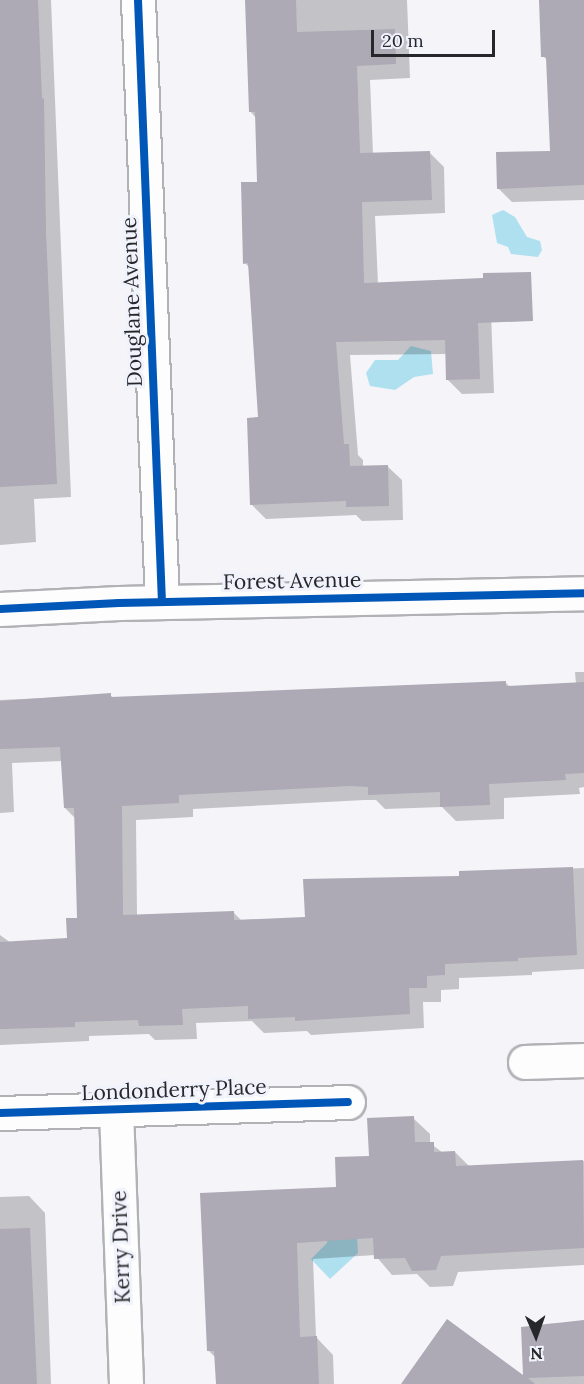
<!DOCTYPE html>
<html>
<head>
<meta charset="utf-8">
<style>
  body { margin:0 }
  #map { position:relative; width:584px; height:1384px; overflow:hidden; background:#f4f4f9; font-family:Lora,serif }
  div>[style] { position:absolute }
  .water>* { inset:0; background:#afe0f0 }
  .shadow>* { inset:0; background:#0003 }
  .building>* { inset:0; background:#ada9b5 }
  .roads { filter:drop-shadow(2px 0 #b1b2b5) drop-shadow(-2px 0 #b1b2b5) drop-shadow(0 2px #b1b2b5) drop-shadow(0 -2px #b1b2b5) }
  .street>* { height:33px; margin:-16.5px; padding:0 16.5px; transform-origin:16.5px; border-radius:16.5px; background:#fdfdfe }
  .cycleway>* { height:8px; margin:-4px; padding:0 4px; transform-origin:4px; border-radius:4px; background:#0057b8 }
  span { translate:-50% -50%; white-space:nowrap; text-align:center; line-height:1.15; -webkit-text-stroke:6px #f1f3fc; paint-order:stroke }
  .street-label { font-size:21px; color:#26272a }
  .north { position:absolute; left:506px; top:1306px; width:60px; height:60px; -webkit-text-stroke:4px #f1f3fc; paint-order:stroke; rotate:178deg; font-size:16px; font-weight:700; line-height:24px; text-align:center; color:#26272a }
  .north::after { content:''; display:block; margin:auto; width:21px; height:27px; background:#26272a; clip-path:polygon(50% 0,100% 100%,50% 72%,0 100%) }
  .scale { position:absolute; left:371px; top:30px; width:124px; height:27px; box-sizing:border-box; border:3px solid #26272a; border-top:0; padding-left:8px; font-size:18px; line-height:21px; white-space:nowrap; color:#26272a; -webkit-text-stroke:4px #f1f3fc; paint-order:stroke }
</style>
</head>
<body>
<div id="map">
  <div class="water">
    <div style="clip-path:polygon(503px 210px,515px 217px,527px 237px,540px 241px,542px 250px,538px 257px,511px 254px,508px 247px,497px 243px,492px 215px)"></div>
    <div style="clip-path:polygon(411px 346px,431px 351px,433px 374px,414px 377px,395px 390px,370px 386px,366px 373px,375px 360px,398px 360px)"></div>
    <div style="clip-path:polygon(327px 1215px,356px 1220px,358px 1253px,330px 1279px,311px 1259px,327px 1243px)"></div>
  </div>
  <div class="shadow">
    <div style="clip-path:polygon(0 0,51px 0,71px 497px,34px 499px,36px 542px,0 545px)"></div>
    <div style="clip-path:polygon(246px 0,407px 0,410px 78px,370px 80px,373px 154px,429px 152px,444px 167px,445px 213px,375px 216px,378px 284px,491px 314px,494px 393px,462px 394px,448px 380px,447px 354px,350px 355px,358px 455px,363px 460px,363px 467px,387px 466px,402px 480px,403px 520px,362px 521px,356px 515px,266px 519px,252px 505px,259px 419px,250px 268px,245px 263px,259px 183px,256px 118px,250px 111px)"></div>
    <div style="clip-path:polygon(540px 0,584px 0,584px 200px,512px 202px,498px 188px,551px 152px,548px 61px,543px 56px)"></div>
    <div style="clip-path:polygon(575px 672px,584px 672px,584px 787px,579px 788px,580px 794px,504px 798px,504px 819px,456px 821px,442px 807px,385px 809px,376px 800px,365px 800px,193px 809px,193px 817px,136px 820px,137px 916px,233px 912px,242px 921px,307px 918px,461px 877px,460px 873px,584px 868px,584px 969px,532px 972px,532px 975px,459px 978px,459px 989px,441px 990px,441px 1002px,423px 1002px,424px 1028px,311px 1035px,307px 1031px,264px 1033px,252px 1021px,196px 1023px,197px 1039px,155px 1040px,149px 1034px,89px 1036px,89px 1041px,0 1045px,0 935px,11px 943px,68px 940px,79px 919px,75px 818px,65px 808px,62px 761px,12px 763px,14px 812px,0 813px,0 700px,110px 695px,114px 698px,505px 682px,510px 687px,576px 684px)"></div>
    <div style="clip-path:polygon(413px 1118px,430px 1134px,430px 1143px,443px 1153px,455px 1152px,470px 1167px,584px 1161px,584px 1265px,458px 1272px,453px 1286px,430px 1287px,417px 1274px,392px 1275px,375px 1255px,313px 1259px,316px 1337px,333px 1355px,334px 1384px,217px 1384px,216px 1358px,209px 1351px,338px 1188px)"></div>
    <div style="clip-path:polygon(29px 1196px,45px 1213px,51px 1384px,0 1384px,0 1197px)"></div>
    <div style="clip-path:polygon(584px 1322px,584px 1384px,403px 1384px,525px 1378px,545px 1324px)"></div>
  </div>
  <div class="building">
    <div style="clip-path:polygon(0 0,38px 0,42px 99px,44px 98px,46px 232px,57px 484px,0 487px)"></div>
    <div style="clip-path:polygon(245px 0,296px 0,297px 32px,395px 29px,396px 64px,357px 66px,360px 153px,430px 151px,432px 200px,362px 202px,364px 283px,483px 278px,483px 273px,531px 272px,533px 321px,478px 323px,480px 379px,446px 380px,445px 340px,336px 342px,344px 444px,349px 444px,350px 466px,388px 465px,389px 506px,346px 507px,346px 501px,250px 505px,247px 418px,258px 417px,248px 263px,243px 264px,241px 182px,257px 182px,255px 112px,249px 112px)"></div>
    <div style="clip-path:polygon(539px 0,584px 0,584px 185px,497px 189px,496px 152px,550px 151px,546px 57px,541px 57px)"></div>
    <div style="clip-path:polygon(506px 681px,506px 686px,584px 682px,584px 773px,565px 774px,566px 780px,489px 784px,490px 805px,440px 807px,440px 792px,368px 795px,368px 787px,350px 786px,179px 795px,179px 803px,122px 806px,123px 915px,234px 911px,234px 920px,305px 917px,303px 879px,459px 876px,459px 871px,573px 867px,577px 955px,518px 958px,518px 961px,445px 964px,445px 975px,427px 976px,427px 988px,409px 988px,410px 1014px,295px 1021px,295px 1017px,248px 1019px,248px 1006px,182px 1009px,183px 1025px,139px 1026px,138px 1020px,75px 1022px,75px 1027px,0 1029px,0 942px,67px 938px,66px 918px,77px 918px,74px 808px,64px 808px,60px 747px,0 749px,0 701px,111px 693px,111px 697px)"></div>
    <div style="clip-path:polygon(414px 1116px,415px 1142px,434px 1142px,434px 1152px,455px 1151px,456px 1166px,583px 1160px,584px 1248px,441px 1256px,436px 1270px,412px 1271px,405px 1258px,374px 1259px,373px 1238px,297px 1243px,300px 1337px,317px 1336px,319px 1384px,216px 1384px,214px 1351px,207px 1351px,200px 1193px,336px 1187px,335px 1157px,369px 1156px,367px 1118px)"></div>
    <div style="clip-path:polygon(30px 1228px,37px 1384px,0 1384px,0 1229px)"></div>
    <div style="clip-path:polygon(447px 1319px,523px 1375px,521px 1327px,584px 1320px,584px 1376px,528px 1378px,535px 1384px,401px 1384px)"></div>
  </div>
  <div class="roads">
    <div class="street">
      <div style="left:138px;top:0;width:602px;rotate:87.72deg"></div>
      <div style="left:0;top:609px;width:119px;rotate:-2.9deg"></div>
      <div style="left:119px;top:603px;width:465px;rotate:-1.2deg"></div>
      <div style="left:525px;top:1062px;width:59px;rotate:-1.9deg"></div>
      <div style="left:116px;top:1110px;width:274px;rotate:87.9deg"></div>
      <div style="left:0;top:1113px;width:348px;rotate:-1.8deg"></div>
    </div>
  </div>
  <div class="cycleway">
    <div style="left:138px;top:0;width:602px;rotate:87.72deg"></div>
    <div style="left:0;top:609px;width:119px;rotate:-2.9deg"></div>
    <div style="left:119px;top:603px;width:465px;rotate:-1.2deg"></div>
    <div style="left:0;top:1113px;width:348px;rotate:-1.8deg"></div>
  </div>
  <div class="street-label">
    <span style="left:132px;top:302px;rotate:-92deg">Douglane Avenue</span>
    <span style="left:292px;top:581px;rotate:-1deg">Forest Avenue</span>
    <span style="left:174px;top:1090px;rotate:-2deg">Londonderry Place</span>
    <span style="left:121px;top:1247px;rotate:-92deg">Kerry Drive</span>
  </div>
  <div class="north">N</div>
  <div class="scale">20 m</div>
</div>
</body>
</html>
